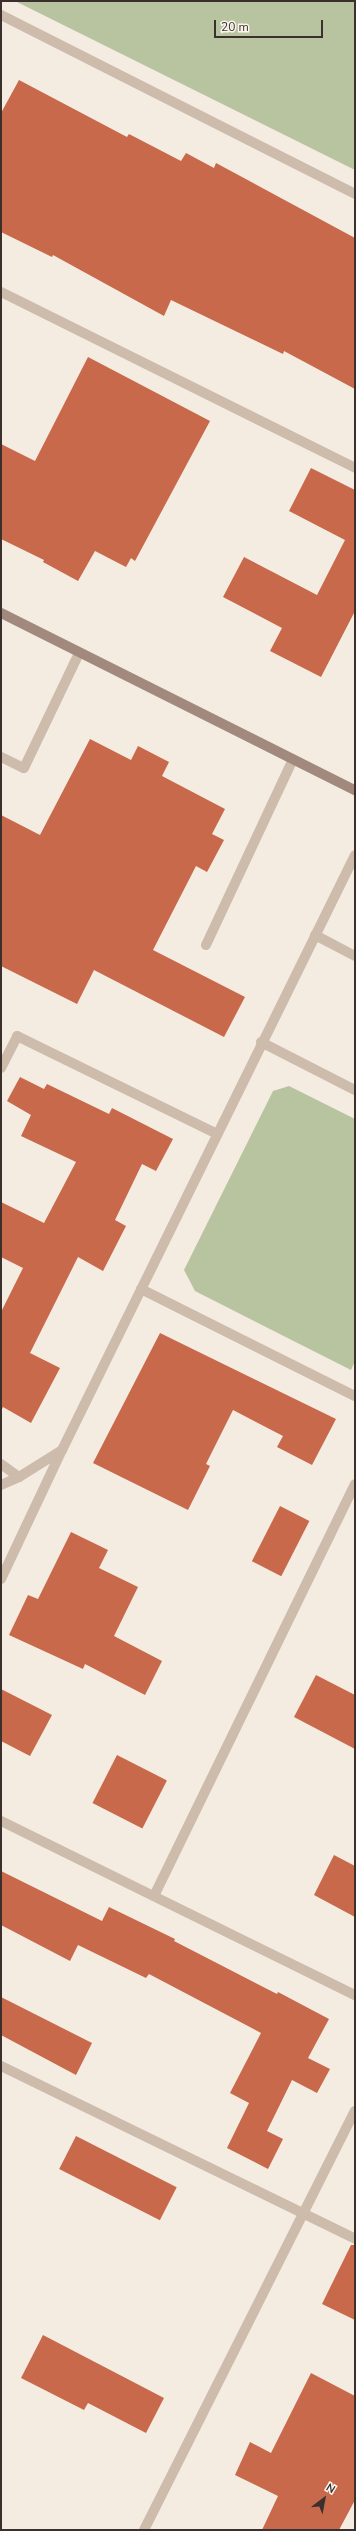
<!DOCTYPE html>
<html>
<head>
<meta charset="utf-8">
<style>
  body { margin:0 }
  #map { position:relative; width:356px; height:2531px; overflow:hidden; background:#f4ebe1; font-family:"Nunito Sans",sans-serif }
  div>[style] { position:absolute }
  .green>* { inset:0; background:#b8c4a0 }
  .building>* { inset:0; background:#c8694b; transform-origin:0 0 }
  .lane>* { height:10px; margin:-5px; padding:0 5px; transform-origin:5px; border-radius:5px; background:#cdbbac }
  .street>* { height:10px; margin:-5px; padding:0 5px; transform-origin:5px; border-radius:5px; background:#cdbbac }
  .secondary>* { height:10px; margin:-5px; padding:0 5px; transform-origin:5px; border-radius:5px; background:#a18a7d }
  span { translate:-50% -50%; white-space:nowrap; text-align:center; line-height:1.15; -webkit-text-stroke:4px #fbf5ee; paint-order:stroke }
  .frame { position:absolute; inset:0; border:2px solid #3b302b; pointer-events:none }
  .north { position:absolute; left:304px; top:2479px; width:40px; height:40px; -webkit-text-stroke:3px #fbf5ee; paint-order:stroke; rotate:32deg; font-size:11px; font-weight:700; line-height:16px; text-align:center; color:#3b302b }
  .north::after { content:''; display:block; margin:auto; width:14px; height:18px; background:#3b302b; clip-path:polygon(50% 0,100% 100%,50% 72%,0 100%) }
  .scale { position:absolute; left:214px; top:20px; width:109px; height:18px; box-sizing:border-box; border:2px solid #3b302b; border-top:0; padding-left:5px; font-size:12px; line-height:14px; white-space:nowrap; color:#3b302b; -webkit-text-stroke:3px #fbf5ee; paint-order:stroke }
</style>
</head>
<body>
<div id="map">
  <div class="green">
    <div style="clip-path:polygon(15px 1px,355px 1px,355px 170px)"></div>
    <div style="clip-path:polygon(289px 1086px,355px 1119px,355px 1361px,351px 1370px,195px 1291px,184px 1270px,273px 1091px)"></div>
  </div>
  <div class="building">
    <div style="clip-path:polygon(19px 80px,127px 137px,129px 134px,181px 161px,186px 153px,214px 168px,216px 163px,355px 238px,355px 389px,284px 351px,283px 354px,171px 300px,164px 316px,53px 255px,52px 257px,1px 232px,1px 113px)"></div>
    <div style="clip-path:polygon(88px 357px,210px 421px,135px 561px,131px 558px,126px 567px,95px 551px,78px 581px,43px 562px,44px 560px,1px 539px,1px 444px,35px 461px)"></div>
    <div style="clip-path:polygon(311px 468px,355px 490px,355px 611px,321px 677px,270px 651px,282px 628px,223px 597px,244px 557px,317px 595px,345px 540px,289px 511px)"></div>
    <div style="clip-path:polygon(90px 739px,131px 760px,138px 746px,169px 762px,162px 776px,225px 809px,212px 834px,224px 840px,207px 872px,196px 866px,153px 950px,245px 997px,224px 1037px,94px 970px,77px 1004px,1px 966px,1px 815px,40px 835px)"></div>
    <div style="clip-path:polygon(20px 1077px,44px 1089px,47px 1084px,109px 1114px,112px 1108px,173px 1139px,156px 1171px,142px 1164px,115px 1220px,126px 1226px,103px 1271px,78px 1257px,30px 1353px,60px 1368px,31px 1423px,3px 1407px,1px 1411px,1px 1312px,23px 1268px,1px 1257px,1px 1202px,44px 1223px,76px 1162px,21px 1136px,31px 1115px,7px 1101px)"></div>
    <div style="clip-path:polygon(160px 1333px,336px 1419px,312px 1465px,277px 1447px,283px 1436px,233px 1410px,206px 1464px,210px 1466px,188px 1510px,93px 1463px)"></div>
    <div style="left:280px;top:1506px;width:33px;height:62px;rotate:27deg"></div>
    <div style="clip-path:polygon(71px 1532px,108px 1550px,99px 1568px,138px 1587px,114px 1636px,162px 1661px,145px 1695px,85px 1664px,83px 1669px,9px 1635px,28px 1595px,38px 1599px)"></div>
    <div style="clip-path:polygon(316px 1675px,355px 1695px,355px 1749px,294px 1717px)"></div>
    <div style="clip-path:polygon(1px 1689px,52px 1715px,30px 1756px,1px 1741px)"></div>
    <div style="left:117px;top:1755px;width:56px;height:54px;rotate:27deg"></div>
    <div style="clip-path:polygon(334px 1855px,355px 1866px,355px 1917px,314px 1895px)"></div>
    <div style="clip-path:polygon(1px 1871px,102px 1921px,109px 1907px,175px 1939px,174px 1941px,277px 1994px,278px 1992px,329px 2019px,308px 2058px,330px 2069px,317px 2093px,292px 2080px,267px 2131px,283px 2139px,268px 2169px,227px 2148px,249px 2103px,230px 2093px,261px 2033px,149px 1974px,146px 1978px,78px 1945px,70px 1961px,1px 1925px)"></div>
    <div style="clip-path:polygon(1px 1997px,92px 2043px,76px 2075px,1px 2035px)"></div>
    <div style="left:76px;top:2136px;width:113px;height:37px;rotate:27deg"></div>
    <div style="clip-path:polygon(351px 2245px,355px 2245px,355px 2320px,322px 2304px)"></div>
    <div style="clip-path:polygon(43px 2335px,164px 2398px,146px 2433px,88px 2403px,84px 2410px,21px 2378px)"></div>
    <div style="clip-path:polygon(311px 2373px,355px 2396px,355px 2500px,339px 2530px,262px 2530px,278px 2496px,235px 2475px,250px 2442px,271px 2453px)"></div>
  </div>
  <div class="lane">
    <div style="left:1px;top:757px;width:25px;rotate:26deg"></div>
    <div style="left:24px;top:768px;width:127px;rotate:-64.4deg"></div>
    <div style="left:315px;top:935px;width:45px;rotate:27.7deg"></div>
    <div style="left:206px;top:945px;width:205px;rotate:-64.9deg"></div>
  </div>
  <div class="street">
    <div style="left:1px;top:15px;width:397px;rotate:26.8deg"></div>
    <div style="left:1px;top:292px;width:395px;rotate:26.4deg"></div>
    <div style="left:261px;top:1042px;width:106px;rotate:27.1deg"></div>
    <div style="left:1px;top:1068px;width:36px;rotate:-63deg"></div>
    <div style="left:17px;top:1036px;width:223px;rotate:26.1deg"></div>
    <div style="left:141px;top:1289px;width:239px;rotate:26.6deg"></div>
    <div style="left:1px;top:1464px;width:22px;rotate:36deg"></div>
    <div style="left:1px;top:1485px;width:20px;rotate:-24deg"></div>
    <div style="left:19px;top:1477px;width:51px;rotate:-32.1deg"></div>
    <div style="left:62px;top:1450px;width:663px;rotate:-63.78deg"></div>
    <div style="left:1px;top:1579px;width:143px;rotate:-64.7deg"></div>
    <div style="left:1px;top:1821px;width:394px;rotate:26.2deg"></div>
    <div style="left:154px;top:1896px;width:458px;rotate:-64deg"></div>
    <div style="left:1px;top:2066px;width:394px;rotate:26deg"></div>
    <div style="left:144px;top:2530px;width:469px;rotate:-63.3deg"></div>
  </div>
  <div class="secondary">
    <div style="left:1px;top:613px;width:396px;rotate:26.6deg"></div>
  </div>
  <div class="frame"></div>
  <div class="north">N</div>
  <div class="scale">20 m</div>
</div>
</body>
</html>
